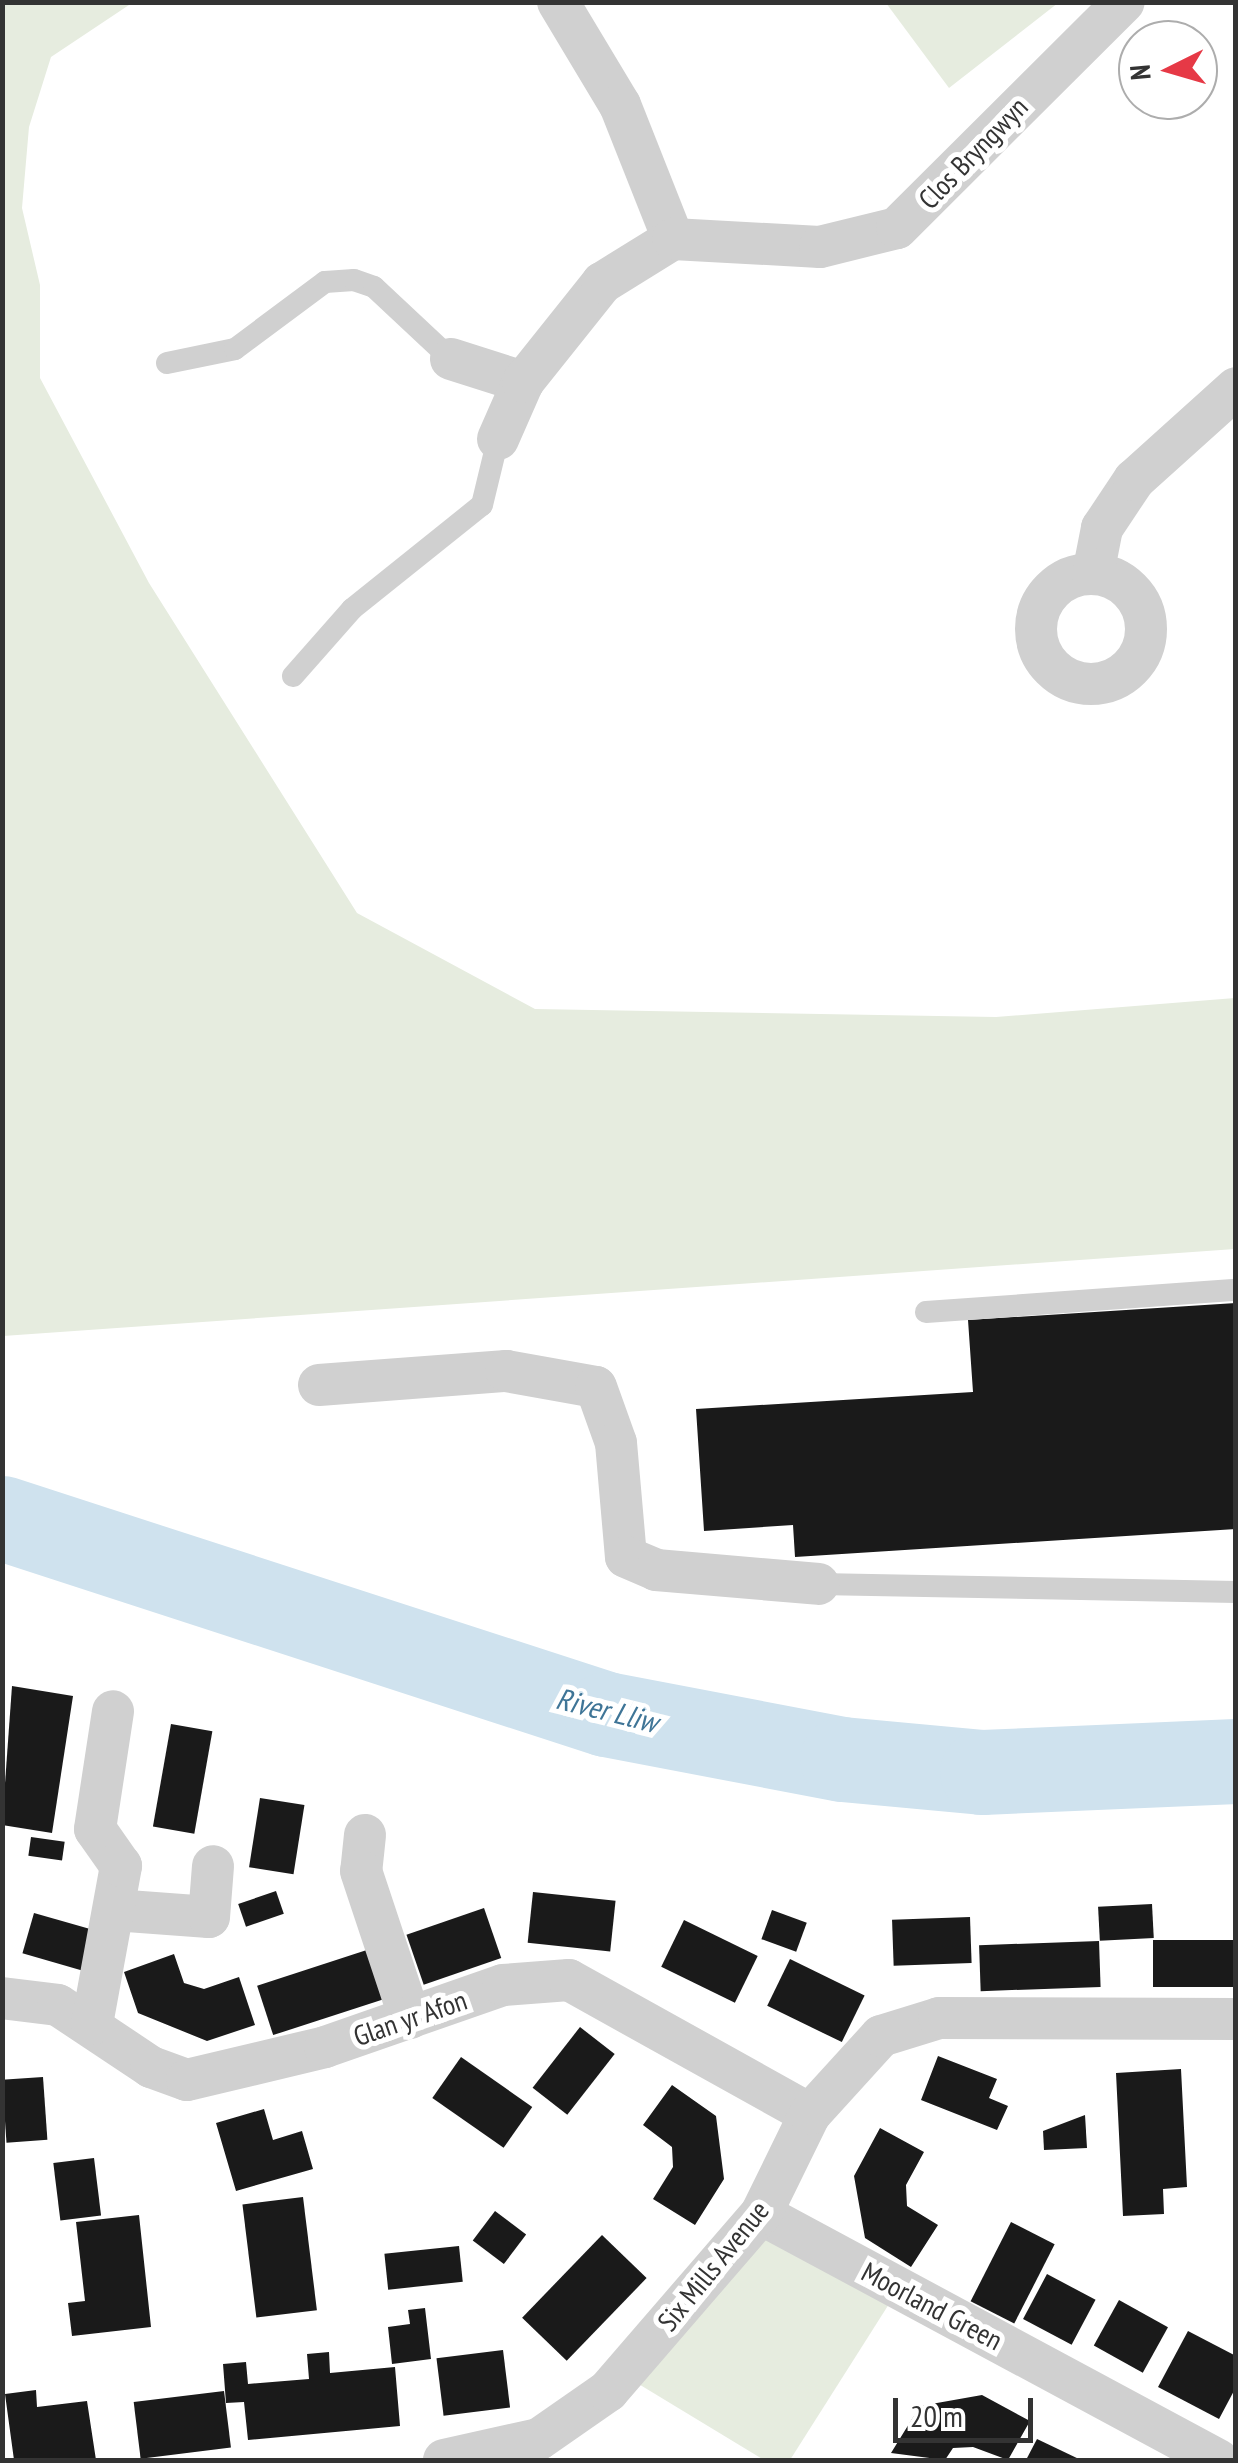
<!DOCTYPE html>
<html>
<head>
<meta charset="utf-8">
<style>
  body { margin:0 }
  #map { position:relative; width:1238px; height:2463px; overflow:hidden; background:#fff; font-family:"PT Sans Narrow",sans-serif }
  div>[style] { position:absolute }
  .green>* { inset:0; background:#e6ecdf }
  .river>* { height:85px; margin:-42.5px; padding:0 42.5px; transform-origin:42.5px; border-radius:42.5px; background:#cfe2ee }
  .building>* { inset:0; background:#1a1a1a; transform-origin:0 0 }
  .lane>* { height:22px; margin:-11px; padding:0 11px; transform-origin:11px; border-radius:11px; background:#d0d0d0 }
  .street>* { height:42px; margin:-21px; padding:0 21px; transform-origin:21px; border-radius:21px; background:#d0d0d0 }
  .street>.ring { margin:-21px; padding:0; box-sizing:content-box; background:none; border:42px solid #d0d0d0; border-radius:50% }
  span { translate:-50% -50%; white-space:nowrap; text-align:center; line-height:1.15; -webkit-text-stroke:10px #fff; paint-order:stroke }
  .street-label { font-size:28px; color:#333 }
  .water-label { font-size:30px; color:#3f7597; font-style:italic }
  .frame { position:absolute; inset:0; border:5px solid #333; pointer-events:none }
  .north { position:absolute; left:1118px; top:20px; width:100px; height:100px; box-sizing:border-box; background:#fff; border:2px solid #adadad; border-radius:50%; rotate:265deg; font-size:28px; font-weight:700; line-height:40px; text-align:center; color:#333 }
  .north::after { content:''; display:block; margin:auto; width:35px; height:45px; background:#e63946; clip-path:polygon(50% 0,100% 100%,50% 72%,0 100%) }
  .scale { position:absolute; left:893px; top:2398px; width:140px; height:45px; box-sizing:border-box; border:5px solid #333; border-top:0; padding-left:12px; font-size:30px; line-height:35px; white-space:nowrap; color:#333; -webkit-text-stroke:8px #fff; paint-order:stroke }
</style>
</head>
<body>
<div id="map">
  <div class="green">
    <div style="clip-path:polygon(2px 3px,132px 3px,51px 57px,29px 127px,22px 208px,40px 285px,40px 378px,149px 583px,357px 913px,535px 1009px,996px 1017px,1235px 998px,1235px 1249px,3px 1336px)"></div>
    <div style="clip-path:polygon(886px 3px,1058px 3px,949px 88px)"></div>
    <div style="clip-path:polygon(762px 2231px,889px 2304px,790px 2460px,764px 2460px,632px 2380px)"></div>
  </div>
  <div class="river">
    <div style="left:2px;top:1518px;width:635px;rotate:17.98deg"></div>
    <div style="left:606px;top:1714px;width:240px;rotate:10.8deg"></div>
    <div style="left:842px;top:1759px;width:141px;rotate:5.3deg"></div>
    <div style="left:982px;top:1772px;width:254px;rotate:-2.5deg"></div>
  </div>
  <div class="building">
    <div style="clip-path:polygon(1236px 1303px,1236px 1529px,795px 1557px,793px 1525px,704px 1531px,696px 1409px,973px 1392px,968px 1320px)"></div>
    <div style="clip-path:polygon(12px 1686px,73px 1696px,52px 1833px,2px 1825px)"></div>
    <div style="left:171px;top:1724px;width:42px;height:104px;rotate:10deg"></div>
    <div style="left:260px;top:1798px;width:45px;height:70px;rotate:9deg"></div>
    <div style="left:31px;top:1837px;width:34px;height:19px;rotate:8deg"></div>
    <div style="left:276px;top:1891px;width:24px;height:40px;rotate:71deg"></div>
    <div style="left:533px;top:1892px;width:83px;height:51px;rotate:6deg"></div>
    <div style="left:1152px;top:1904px;width:34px;height:54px;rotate:87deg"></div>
    <div style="left:484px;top:1908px;width:53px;height:82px;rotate:71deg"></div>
    <div style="left:772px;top:1910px;width:37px;height:31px;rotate:20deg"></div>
    <div style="left:34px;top:1913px;width:62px;height:42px;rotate:16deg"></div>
    <div style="left:970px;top:1917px;width:46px;height:78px;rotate:88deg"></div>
    <div style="left:684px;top:1920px;width:82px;height:52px;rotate:26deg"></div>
    <div style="left:1236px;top:1940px;width:47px;height:83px;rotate:90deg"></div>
    <div style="left:1099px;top:1941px;width:46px;height:120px;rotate:88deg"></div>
    <div style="left:376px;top:1947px;width:52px;height:125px;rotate:72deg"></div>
    <div style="clip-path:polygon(174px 1954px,184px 1983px,204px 1989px,239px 1977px,255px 2025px,207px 2041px,138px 2013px,124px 1972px)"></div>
    <div style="left:790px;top:1959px;width:83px;height:52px;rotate:26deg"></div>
    <div style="left:580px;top:2027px;width:44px;height:77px;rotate:38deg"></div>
    <div style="clip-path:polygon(938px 2056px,997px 2079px,989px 2098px,1008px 2106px,997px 2130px,921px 2100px)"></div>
    <div style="left:461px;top:2057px;width:87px;height:50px;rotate:35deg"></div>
    <div style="clip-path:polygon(1181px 2069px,1187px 2187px,1163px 2189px,1164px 2214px,1123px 2216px,1116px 2073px)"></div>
    <div style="left:43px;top:2077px;width:63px;height:41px;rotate:86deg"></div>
    <div style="clip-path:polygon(672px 2085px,716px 2116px,724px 2179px,695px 2225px,653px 2199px,673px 2167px,672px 2147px,643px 2125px)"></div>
    <div style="clip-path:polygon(264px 2109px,273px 2140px,302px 2131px,313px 2169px,236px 2191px,216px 2123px)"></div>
    <div style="clip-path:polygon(1085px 2115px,1087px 2148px,1044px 2150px,1043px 2131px)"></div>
    <div style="clip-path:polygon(880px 2128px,924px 2152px,906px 2185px,907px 2206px,938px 2225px,911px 2267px,865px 2238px,854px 2176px)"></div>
    <div style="left:94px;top:2158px;width:58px;height:41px;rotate:83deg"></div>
    <div style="left:303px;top:2197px;width:114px;height:61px;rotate:83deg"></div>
    <div style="left:495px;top:2211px;width:39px;height:37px;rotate:37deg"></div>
    <div style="clip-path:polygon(139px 2215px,151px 2327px,72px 2336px,68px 2303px,85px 2301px,76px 2222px)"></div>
    <div style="left:1011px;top:2222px;width:49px;height:89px;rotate:27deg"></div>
    <div style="left:602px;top:2235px;width:62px;height:115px;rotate:44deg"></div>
    <div style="left:459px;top:2246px;width:36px;height:75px;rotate:84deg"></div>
    <div style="left:1047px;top:2274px;width:55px;height:51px;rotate:28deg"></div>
    <div style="left:1119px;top:2300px;width:56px;height:52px;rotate:29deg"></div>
    <div style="clip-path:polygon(425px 2308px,431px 2359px,392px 2364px,388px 2327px,410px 2324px,408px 2310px)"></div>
    <div style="clip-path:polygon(1188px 2331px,1236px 2356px,1236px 2387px,1219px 2419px,1158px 2387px)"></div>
    <div style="left:503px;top:2350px;width:58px;height:67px;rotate:83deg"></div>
    <div style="clip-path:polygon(329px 2352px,330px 2373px,395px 2367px,400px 2426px,248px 2440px,244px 2402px,226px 2403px,223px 2364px,246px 2362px,248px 2384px,309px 2379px,307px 2354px)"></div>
    <div style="clip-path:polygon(36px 2390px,37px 2407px,87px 2401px,96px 2460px,14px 2460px,5px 2394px)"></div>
    <div style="left:224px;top:2391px;width:57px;height:91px;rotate:83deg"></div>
    <div style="clip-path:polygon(982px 2395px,1030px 2421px,1008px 2460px,973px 2447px,953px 2448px,945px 2460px,891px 2453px,920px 2406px)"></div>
    <div style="clip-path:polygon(1037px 2439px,1081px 2460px,1026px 2460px)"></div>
  </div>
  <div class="lane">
    <div style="left:167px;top:363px;width:69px;rotate:-11.6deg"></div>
    <div style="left:235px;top:349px;width:112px;rotate:-36.7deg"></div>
    <div style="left:325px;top:282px;width:29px;rotate:-4deg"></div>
    <div style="left:354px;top:280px;width:21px;rotate:19deg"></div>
    <div style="left:374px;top:287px;width:105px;rotate:43.1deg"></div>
    <div style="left:293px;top:676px;width:89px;rotate:-48.6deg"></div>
    <div style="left:352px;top:609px;width:166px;rotate:-38.7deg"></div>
    <div style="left:482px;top:505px;width:68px;rotate:-76.4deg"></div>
    <div style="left:926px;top:1312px;width:311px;rotate:-4.1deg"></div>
    <div style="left:818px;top:1584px;width:418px;rotate:1.1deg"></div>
  </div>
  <div class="street">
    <div style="left:558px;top:2px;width:120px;rotate:59deg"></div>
    <div style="left:620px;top:105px;width:144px;rotate:68.4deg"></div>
    <div style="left:451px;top:359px;width:76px;rotate:17.7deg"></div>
    <div style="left:498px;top:439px;width:62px;rotate:-66.3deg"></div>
    <div style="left:523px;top:382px;width:127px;rotate:-51.4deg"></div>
    <div style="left:602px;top:283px;width:84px;rotate:-31.8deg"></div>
    <div style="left:673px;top:239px;width:147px;rotate:3.1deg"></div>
    <div style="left:820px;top:247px;width:79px;rotate:-13.9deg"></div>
    <div style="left:897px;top:228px;width:320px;rotate:-44.9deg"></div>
    <div class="ring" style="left:1036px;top:574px;width:68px;height:68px"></div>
    <div style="left:1093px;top:574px;width:47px;rotate:-78.9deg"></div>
    <div style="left:1102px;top:528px;width:58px;rotate:-56.3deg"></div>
    <div style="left:1134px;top:480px;width:137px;rotate:-42deg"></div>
    <div style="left:319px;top:1385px;width:188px;rotate:-4.3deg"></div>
    <div style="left:506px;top:1371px;width:91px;rotate:10.1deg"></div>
    <div style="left:596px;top:1387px;width:59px;rotate:70.3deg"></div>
    <div style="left:616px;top:1443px;width:114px;rotate:85deg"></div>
    <div style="left:626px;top:1557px;width:33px;rotate:23deg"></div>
    <div style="left:656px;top:1570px;width:163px;rotate:4.9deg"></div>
    <div style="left:365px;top:1835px;width:36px;rotate:96deg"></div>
    <div style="left:361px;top:1871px;width:155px;rotate:71.6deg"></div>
    <div style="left:114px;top:1910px;width:95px;rotate:4.2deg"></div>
    <div style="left:209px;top:1917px;width:51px;rotate:-85.5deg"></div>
    <div style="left:2px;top:1998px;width:56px;rotate:7.1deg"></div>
    <div style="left:58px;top:2005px;width:112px;rotate:33.7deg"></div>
    <div style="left:151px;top:2067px;width:38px;rotate:20deg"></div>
    <div style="left:187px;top:2080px;width:142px;rotate:-13.4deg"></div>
    <div style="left:325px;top:2047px;width:188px;rotate:-19.2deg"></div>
    <div style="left:503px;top:1985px;width:66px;rotate:-4.3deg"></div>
    <div style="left:569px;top:1980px;width:276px;rotate:29.1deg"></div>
    <div style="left:92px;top:2024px;width:161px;rotate:-79.6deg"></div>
    <div style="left:121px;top:1866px;width:45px;rotate:-125.1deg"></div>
    <div style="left:95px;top:1829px;width:119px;rotate:-81.3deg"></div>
    <div style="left:761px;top:2214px;width:519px;rotate:28.29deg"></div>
    <div style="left:444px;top:2460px;width:97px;rotate:-12.5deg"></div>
    <div style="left:539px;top:2439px;width:84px;rotate:-34.8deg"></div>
    <div style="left:608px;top:2391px;width:234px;rotate:-49.2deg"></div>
    <div style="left:761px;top:2214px;width:111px;rotate:-63.9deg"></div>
    <div style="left:810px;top:2114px;width:105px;rotate:-47.7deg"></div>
    <div style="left:881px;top:2036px;width:61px;rotate:-17.2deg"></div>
    <div style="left:939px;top:2018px;width:297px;rotate:0.2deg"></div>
  </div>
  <div class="street-label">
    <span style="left:973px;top:153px;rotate:-46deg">Clos Bryngwyn</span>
    <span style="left:410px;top:2018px;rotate:-19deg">Glan yr Afon</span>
    <span style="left:713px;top:2266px;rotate:-51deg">Six Mills Avenue</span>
    <span style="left:932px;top:2306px;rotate:28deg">Moorland Green</span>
  </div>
  <div class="water-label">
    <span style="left:607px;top:1710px;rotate:14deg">River Lliw</span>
  </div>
  <div class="frame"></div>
  <div class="north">N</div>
  <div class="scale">20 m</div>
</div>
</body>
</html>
